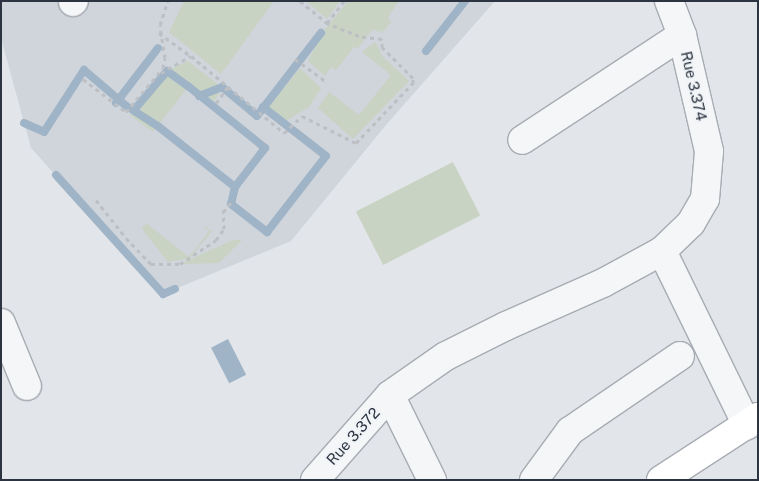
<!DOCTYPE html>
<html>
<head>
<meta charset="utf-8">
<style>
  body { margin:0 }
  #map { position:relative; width:759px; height:481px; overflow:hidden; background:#e2e5e9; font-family:"Public Sans",sans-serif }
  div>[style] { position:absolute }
  .built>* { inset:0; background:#d0d4db }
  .green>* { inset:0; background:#c8d3c3; transform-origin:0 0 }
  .water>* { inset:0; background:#9fb4c7; transform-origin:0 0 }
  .stream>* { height:8px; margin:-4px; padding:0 4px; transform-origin:4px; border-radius:4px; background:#9fb4c7 }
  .path>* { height:3px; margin-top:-1.5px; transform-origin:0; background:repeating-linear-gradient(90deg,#bcc0c4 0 4px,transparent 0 8px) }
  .roads { filter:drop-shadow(1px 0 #a7acb3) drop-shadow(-1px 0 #a7acb3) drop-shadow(0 1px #a7acb3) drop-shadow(0 -1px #a7acb3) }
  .minor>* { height:28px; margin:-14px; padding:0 14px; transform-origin:14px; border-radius:14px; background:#f4f6f8 }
  .major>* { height:28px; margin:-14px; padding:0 14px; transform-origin:14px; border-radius:14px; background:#fff }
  span { translate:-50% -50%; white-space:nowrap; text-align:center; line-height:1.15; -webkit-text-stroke:4px #f1f4f7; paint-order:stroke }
  .street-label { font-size:15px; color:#2b3440 }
  .frame { position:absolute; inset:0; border:2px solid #2b3440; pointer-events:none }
</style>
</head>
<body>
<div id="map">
  <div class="built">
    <div style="clip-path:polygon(1px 1px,495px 1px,386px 125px,291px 241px,163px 294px,31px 148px,1px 38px)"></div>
  </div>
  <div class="green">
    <div style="clip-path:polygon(184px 1px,274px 1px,221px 74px,169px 32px)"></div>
    <div style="clip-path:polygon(306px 1px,340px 1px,327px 19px)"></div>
    <div style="clip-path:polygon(348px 1px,399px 1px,388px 17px,391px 22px,382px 33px,373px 29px,357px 49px,354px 47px,336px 70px,331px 67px,325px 76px,308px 61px,323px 32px)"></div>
    <div style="clip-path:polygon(375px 42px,383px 57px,409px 81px,353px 139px,318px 108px,329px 92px,359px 115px,391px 75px,362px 52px)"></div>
    <div style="clip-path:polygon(188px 61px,223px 88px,211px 106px,188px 87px,153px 132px,130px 115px,167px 71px)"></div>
    <div style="clip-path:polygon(300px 68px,321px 88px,309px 107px,286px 121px,268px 108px)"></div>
    <div style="left:453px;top:162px;width:60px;height:109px;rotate:63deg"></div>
    <div style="clip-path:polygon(146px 223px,189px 257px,209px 231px,202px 225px,212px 231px,190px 258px,168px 262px,142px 229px)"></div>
    <div style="clip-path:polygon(233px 240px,242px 240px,219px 263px,180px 264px)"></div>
  </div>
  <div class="water">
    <div style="left:228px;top:339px;width:40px;height:19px;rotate:63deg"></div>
  </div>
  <div class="stream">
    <div style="left:426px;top:51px;width:63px;rotate:-52deg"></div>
    <div style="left:199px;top:96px;width:25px;rotate:-21deg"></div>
    <div style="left:222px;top:87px;width:45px;rotate:39.6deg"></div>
    <div style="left:257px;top:116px;width:105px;rotate:-52.4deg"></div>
    <div style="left:116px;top:103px;width:69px;rotate:-52.6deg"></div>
    <div style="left:134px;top:110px;width:51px;rotate:-49.8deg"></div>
    <div style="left:167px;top:71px;width:26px;rotate:36deg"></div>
    <div style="left:188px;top:86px;width:99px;rotate:38.8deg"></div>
    <div style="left:265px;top:148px;width:49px;rotate:127.6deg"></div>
    <div style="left:24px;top:123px;width:22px;rotate:24deg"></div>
    <div style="left:44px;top:132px;width:74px;rotate:-57.2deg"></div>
    <div style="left:84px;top:70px;width:54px;rotate:40.5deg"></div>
    <div style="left:125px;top:105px;width:40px;rotate:32.9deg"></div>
    <div style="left:159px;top:127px;width:97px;rotate:38.3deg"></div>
    <div style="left:235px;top:187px;width:17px;rotate:103deg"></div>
    <div style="left:231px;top:204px;width:46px;rotate:37.9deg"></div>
    <div style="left:267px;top:232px;width:96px;rotate:-52.2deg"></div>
    <div style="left:326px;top:156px;width:80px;rotate:-142.1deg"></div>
    <div style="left:56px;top:175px;width:160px;rotate:48deg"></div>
    <div style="left:163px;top:294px;width:13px;rotate:-23deg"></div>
  </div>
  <div class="path">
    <div style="left:300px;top:1px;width:35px;rotate:39deg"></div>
    <div style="left:327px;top:23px;width:28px;rotate:-52deg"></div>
    <div style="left:159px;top:33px;width:39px;rotate:36deg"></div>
    <div style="left:295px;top:59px;width:37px;rotate:36deg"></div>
    <div style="left:161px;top:73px;width:34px;rotate:-30deg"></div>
    <div style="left:191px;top:56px;width:121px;rotate:39.6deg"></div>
    <div style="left:284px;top:133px;width:25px;rotate:-43deg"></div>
    <div style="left:302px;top:116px;width:60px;rotate:26.6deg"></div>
    <div style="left:356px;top:143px;width:83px;rotate:-46.5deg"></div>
    <div style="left:413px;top:83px;width:5px;rotate:-90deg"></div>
    <div style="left:413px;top:78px;width:44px;rotate:-135deg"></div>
    <div style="left:382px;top:47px;width:8px;rotate:-90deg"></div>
    <div style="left:382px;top:39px;width:23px;rotate:-173deg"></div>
    <div style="left:359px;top:36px;width:35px;rotate:-158deg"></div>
    <div style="left:83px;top:79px;width:54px;rotate:37.5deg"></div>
    <div style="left:126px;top:112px;width:57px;rotate:-49.9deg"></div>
    <div style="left:163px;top:68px;width:10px;rotate:-79deg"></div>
    <div style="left:165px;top:58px;width:33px;rotate:-99deg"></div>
    <div style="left:160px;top:25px;width:25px;rotate:-72deg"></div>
    <div style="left:216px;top:103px;width:20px;rotate:-53deg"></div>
    <div style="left:96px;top:200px;width:48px;rotate:51.7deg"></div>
    <div style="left:126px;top:238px;width:36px;rotate:46deg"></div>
    <div style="left:151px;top:264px;width:29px"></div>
    <div style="left:180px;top:264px;width:43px;rotate:-33.7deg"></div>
    <div style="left:216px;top:240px;width:14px;rotate:-54deg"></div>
    <div style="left:224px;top:229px;width:17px;rotate:-93deg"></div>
    <div style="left:223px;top:212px;width:16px;rotate:-50deg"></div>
  </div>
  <div class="roads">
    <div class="minor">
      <div style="left:669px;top:1px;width:36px;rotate:69deg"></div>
      <div style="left:73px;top:2px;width:1px;rotate:-45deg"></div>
      <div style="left:662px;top:251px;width:194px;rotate:64deg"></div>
      <div style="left:1px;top:323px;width:68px;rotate:67.6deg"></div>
      <div style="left:390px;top:395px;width:68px;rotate:-34.9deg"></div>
      <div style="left:446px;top:356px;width:67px;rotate:-26.6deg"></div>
      <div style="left:506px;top:326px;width:106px;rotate:-23.9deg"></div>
      <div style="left:603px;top:283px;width:67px;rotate:-28.5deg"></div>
      <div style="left:662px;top:251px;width:40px;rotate:-44deg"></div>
      <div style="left:691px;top:223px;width:28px;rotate:-60deg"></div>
      <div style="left:705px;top:199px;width:48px;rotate:-85.2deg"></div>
      <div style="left:709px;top:151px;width:119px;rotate:-103.1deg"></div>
      <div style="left:682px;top:35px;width:191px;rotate:146.7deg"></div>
      <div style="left:315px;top:480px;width:113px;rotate:-48.6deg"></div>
      <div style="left:390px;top:395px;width:95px;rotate:63.7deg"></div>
      <div style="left:534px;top:480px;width:61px;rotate:-53.7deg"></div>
      <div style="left:570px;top:431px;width:133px;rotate:-34.3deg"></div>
    </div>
    <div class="major">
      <div style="left:661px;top:480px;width:116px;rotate:-33deg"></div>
    </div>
  </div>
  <div class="street-label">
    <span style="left:694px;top:86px;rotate:77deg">Rue 3.374</span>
    <span style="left:353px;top:436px;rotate:-48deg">Rue 3.372</span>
  </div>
  <div class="frame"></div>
</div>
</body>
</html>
